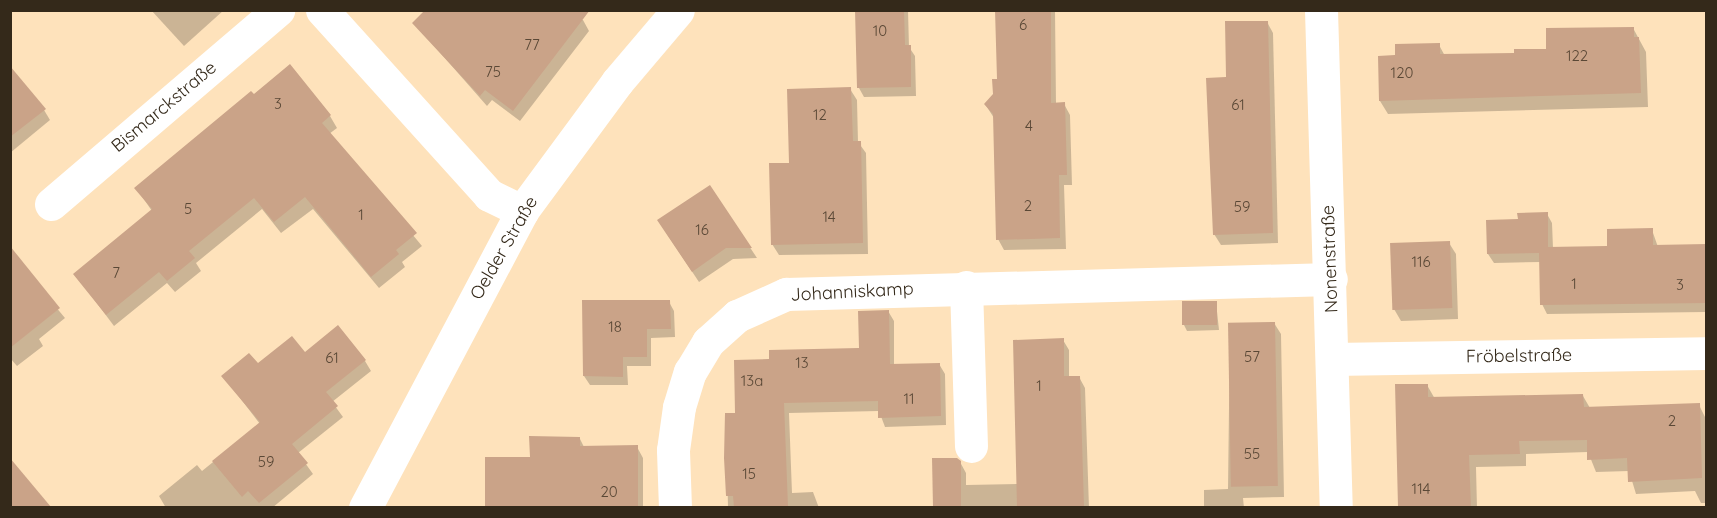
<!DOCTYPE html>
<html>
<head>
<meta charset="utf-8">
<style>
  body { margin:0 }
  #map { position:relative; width:1717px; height:518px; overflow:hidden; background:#fee2bb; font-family:Quicksand,sans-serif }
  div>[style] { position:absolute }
  .shadow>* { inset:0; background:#0003 }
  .building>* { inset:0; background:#caa388; transform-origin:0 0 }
  .minor>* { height:33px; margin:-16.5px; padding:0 16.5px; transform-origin:16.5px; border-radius:16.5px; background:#fff }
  span { translate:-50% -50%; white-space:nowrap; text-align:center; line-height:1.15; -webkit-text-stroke:4.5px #fff; paint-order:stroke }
  .number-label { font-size:15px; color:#5a4836 }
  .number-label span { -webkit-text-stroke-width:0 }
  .street-label { font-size:18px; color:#34291a }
  .frame { position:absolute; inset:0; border:12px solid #34291a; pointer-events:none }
</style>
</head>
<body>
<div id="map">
  <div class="shadow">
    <div style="clip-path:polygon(151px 10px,224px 10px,184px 46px)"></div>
    <div style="clip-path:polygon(857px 10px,908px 10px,909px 47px,915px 56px,916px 96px,864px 97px,859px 88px)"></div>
    <div style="clip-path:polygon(997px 10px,1055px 10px,1056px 104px,1064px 104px,1070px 115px,1072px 185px,1064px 185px,1066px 249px,1004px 250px,998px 239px,994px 118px,985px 104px,994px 95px,999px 81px)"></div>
    <div style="clip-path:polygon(583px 20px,589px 31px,520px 121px,492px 100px,487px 106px,414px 23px)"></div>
    <div style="clip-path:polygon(1267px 22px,1273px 33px,1278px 243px,1221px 245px,1214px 234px,1228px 79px)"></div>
    <div style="clip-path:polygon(1633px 28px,1646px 52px,1648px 107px,1388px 114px,1380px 101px,1396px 57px,1439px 45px,1445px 56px,1515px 54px,1547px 50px)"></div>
    <div style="clip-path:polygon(290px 66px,330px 116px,337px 128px,329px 134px,422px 246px,402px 262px,405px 267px,379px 288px,313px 209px,281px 233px,262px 209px,196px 263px,201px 271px,175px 292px,167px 283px,114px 326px,75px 274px,152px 211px,136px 188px)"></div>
    <div style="clip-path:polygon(10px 86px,44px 110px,50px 120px,10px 153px)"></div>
    <div style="clip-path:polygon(850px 89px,857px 100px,858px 142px,866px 153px,868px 254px,779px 255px,772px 244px,790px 165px)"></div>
    <div style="clip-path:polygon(710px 187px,757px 258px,733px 259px,699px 282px,665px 231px)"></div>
    <div style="clip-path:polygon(1547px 214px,1552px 223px,1553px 248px,1608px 247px,1652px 230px,1658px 247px,1706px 246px,1706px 312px,1547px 314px,1542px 304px,1541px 262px,1494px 263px,1488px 254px,1519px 220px)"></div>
    <div style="clip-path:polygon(1449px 243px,1456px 254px,1458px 319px,1401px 321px,1394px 309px)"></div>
    <div style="clip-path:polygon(10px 252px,65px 318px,39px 339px,43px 346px,17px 366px,10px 358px)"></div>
    <div style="clip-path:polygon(669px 302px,674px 311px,675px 337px,651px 338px,651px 366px,627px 366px,628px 385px,590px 385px,584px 376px)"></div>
    <div style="clip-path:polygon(1216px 302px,1219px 330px,1187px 331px,1184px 325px)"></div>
    <div style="clip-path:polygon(888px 311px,894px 321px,894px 365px,939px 364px,945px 374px,946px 425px,885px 427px,879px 411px,789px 413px,792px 493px,813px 492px,819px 508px,728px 508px,726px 415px,737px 415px,771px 360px,861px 349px)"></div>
    <div style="clip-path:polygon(1274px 323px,1281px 334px,1284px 497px,1243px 498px,1244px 508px,1204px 508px,1204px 490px,1228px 489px,1230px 324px)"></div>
    <div style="clip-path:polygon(1063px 340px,1069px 350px,1069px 378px,1079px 377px,1085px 388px,1089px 508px,933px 508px,934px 460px,960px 462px,966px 473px,966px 485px,1017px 484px)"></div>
    <div style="clip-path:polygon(305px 354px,365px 361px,371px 371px,332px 402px,343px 417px,298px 453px,313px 474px,272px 508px,166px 508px,159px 496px,197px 465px,202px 471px,260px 424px,223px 376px)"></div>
    <div style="clip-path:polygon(1427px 385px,1435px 399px,1583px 396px,1590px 408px,1699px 405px,1706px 419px,1706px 503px,1701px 503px,1695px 491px,1636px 494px,1629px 471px,1596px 472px,1588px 452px,1526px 454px,1526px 466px,1476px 467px,1477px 508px,1401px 508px,1397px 386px)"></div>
    <div style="clip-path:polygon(580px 439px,584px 447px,637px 447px,643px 458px,643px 508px,486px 508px,486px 459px,531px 459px)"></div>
    <div style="clip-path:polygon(25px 478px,49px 508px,10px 508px,10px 481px)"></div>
  </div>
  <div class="building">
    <div style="clip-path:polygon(425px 10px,590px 10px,513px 111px,485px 90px,480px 96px,412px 23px)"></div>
    <div style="clip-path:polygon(855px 10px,904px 10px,905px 45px,911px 45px,911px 87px,857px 88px)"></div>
    <div style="clip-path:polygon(995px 10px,1051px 10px,1051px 103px,1065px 102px,1067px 175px,1059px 175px,1060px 238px,996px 240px,993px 114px,984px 104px,993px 94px,992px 79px,997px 79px)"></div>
    <div style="clip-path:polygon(1225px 21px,1268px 21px,1273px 233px,1213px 235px,1206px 78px,1226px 77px)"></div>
    <div style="clip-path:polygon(1634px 27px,1634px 37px,1639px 37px,1641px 93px,1379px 101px,1378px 56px,1395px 55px,1395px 44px,1440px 43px,1440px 54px,1514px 53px,1514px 49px,1546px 49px,1546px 28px)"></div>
    <div style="clip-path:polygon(290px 64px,331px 115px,322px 123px,417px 233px,396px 250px,399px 254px,371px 277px,305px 197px,274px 222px,254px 198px,189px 251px,195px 258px,167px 281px,159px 272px,106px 315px,73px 274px,152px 209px,134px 188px,251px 91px,254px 94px)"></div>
    <div style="clip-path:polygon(10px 66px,46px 109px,10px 137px)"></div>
    <div style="clip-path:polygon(851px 87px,853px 141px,861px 141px,863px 243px,771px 245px,769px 163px,789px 163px,787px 89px)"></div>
    <div style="clip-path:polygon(710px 185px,752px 248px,726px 248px,692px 272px,657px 220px)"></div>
    <div style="clip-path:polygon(1548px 212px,1548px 247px,1607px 246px,1607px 229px,1653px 228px,1653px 245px,1707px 244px,1707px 303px,1540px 305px,1539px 253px,1487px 254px,1486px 220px,1518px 219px,1517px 213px)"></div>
    <div style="left:1450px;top:241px;width:67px;height:60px;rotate:88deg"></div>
    <div style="clip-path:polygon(10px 246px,60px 308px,10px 348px)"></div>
    <div style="clip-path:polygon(582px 300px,670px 300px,671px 329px,647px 329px,647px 357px,623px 357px,623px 377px,583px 376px)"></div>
    <div style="left:1217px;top:301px;width:24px;height:35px;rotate:90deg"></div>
    <div style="clip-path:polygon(889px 310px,890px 364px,940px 363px,941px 416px,878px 418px,878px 401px,784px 403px,788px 507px,734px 507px,733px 496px,726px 496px,724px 458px,725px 413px,735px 413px,734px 360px,769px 359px,769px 350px,859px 348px,858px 311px)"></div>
    <div style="left:1275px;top:322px;width:164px;height:47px;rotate:89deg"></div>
    <div style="clip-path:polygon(338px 325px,366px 360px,326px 392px,338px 406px,292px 444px,308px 463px,259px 503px,248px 491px,242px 497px,212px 461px,260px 422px,221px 376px,249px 353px,258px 363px,292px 336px,305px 352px)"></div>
    <div style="clip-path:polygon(1064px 338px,1064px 376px,1080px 376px,1084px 507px,1017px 507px,1013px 340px)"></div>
    <div style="clip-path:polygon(1395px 384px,1428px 384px,1428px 397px,1583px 394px,1584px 407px,1700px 403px,1702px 478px,1628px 482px,1627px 458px,1587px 460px,1587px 440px,1519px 441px,1520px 454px,1469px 455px,1471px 507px,1398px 507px)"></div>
    <div style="clip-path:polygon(529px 436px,580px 437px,580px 446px,638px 445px,638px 507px,485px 507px,485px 457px,530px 457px)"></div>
    <div style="clip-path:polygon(10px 458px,51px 507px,10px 507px)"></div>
    <div style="clip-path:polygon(932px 458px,957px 458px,961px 461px,961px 507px,933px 507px)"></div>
  </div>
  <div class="minor">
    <div style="left:322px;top:10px;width:249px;rotate:47.9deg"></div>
    <div style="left:489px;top:195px;width:37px;rotate:26deg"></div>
    <div style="left:1321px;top:10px;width:498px;rotate:88.3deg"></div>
    <div style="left:51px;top:204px;width:299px;rotate:-40.5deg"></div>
    <div style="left:966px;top:287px;width:159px;rotate:88.2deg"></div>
    <div style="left:1332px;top:359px;width:374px;rotate:-0.9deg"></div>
    <div style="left:365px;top:508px;width:336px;rotate:-62.1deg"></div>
    <div style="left:522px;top:211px;width:160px;rotate:-53.6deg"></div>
    <div style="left:617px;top:82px;width:94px;rotate:-49.7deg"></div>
    <div style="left:675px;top:508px;width:58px;rotate:-92deg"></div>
    <div style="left:673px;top:450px;width:43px;rotate:-82.1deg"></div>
    <div style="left:679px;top:407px;width:37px;rotate:-73deg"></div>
    <div style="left:690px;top:372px;width:35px;rotate:-59deg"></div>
    <div style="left:708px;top:342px;width:39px;rotate:-42deg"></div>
    <div style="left:737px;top:316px;width:54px;rotate:-24.2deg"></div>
    <div style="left:786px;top:294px;width:545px;rotate:-1.58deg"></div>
  </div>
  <div class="number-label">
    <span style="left:1023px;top:25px">6</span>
    <span style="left:880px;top:31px">10</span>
    <span style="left:532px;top:45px">77</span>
    <span style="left:1577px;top:56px">122</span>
    <span style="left:493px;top:72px">75</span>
    <span style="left:1402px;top:73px">120</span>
    <span style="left:278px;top:104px">3</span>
    <span style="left:1238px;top:105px">61</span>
    <span style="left:820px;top:115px">12</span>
    <span style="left:1029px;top:126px">4</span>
    <span style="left:1028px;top:206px">2</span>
    <span style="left:1242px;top:207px">59</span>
    <span style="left:188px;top:209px">5</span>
    <span style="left:361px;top:215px">1</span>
    <span style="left:829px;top:217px">14</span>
    <span style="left:702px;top:230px">16</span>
    <span style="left:1421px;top:262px">116</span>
    <span style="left:116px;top:273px">7</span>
    <span style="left:1574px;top:284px">1</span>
    <span style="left:1680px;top:285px">3</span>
    <span style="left:615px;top:327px">18</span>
    <span style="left:1252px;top:357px">57</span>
    <span style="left:332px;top:358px">61</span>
    <span style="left:802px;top:363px">13</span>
    <span style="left:752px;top:381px">13a</span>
    <span style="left:1039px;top:386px">1</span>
    <span style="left:909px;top:399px">11</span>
    <span style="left:1672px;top:421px">2</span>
    <span style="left:1252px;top:454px">55</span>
    <span style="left:266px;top:462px">59</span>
    <span style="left:749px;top:474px">15</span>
    <span style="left:1421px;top:489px">114</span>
    <span style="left:609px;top:492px">20</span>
  </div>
  <div class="street-label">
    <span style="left:164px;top:107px;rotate:-40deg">Bismarckstraße</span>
    <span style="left:504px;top:248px;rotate:-60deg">Oelder Straße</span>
    <span style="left:1330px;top:259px;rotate:-92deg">Nonenstraße</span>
    <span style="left:852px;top:292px;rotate:-3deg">Johanniskamp</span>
    <span style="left:1519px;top:356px;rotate:-1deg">Fröbelstraße</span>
  </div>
  <div class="frame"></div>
</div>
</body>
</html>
